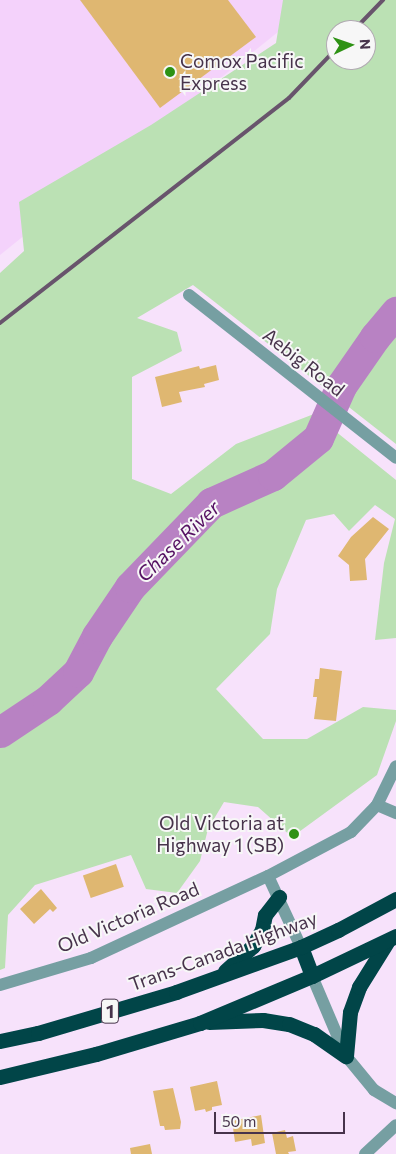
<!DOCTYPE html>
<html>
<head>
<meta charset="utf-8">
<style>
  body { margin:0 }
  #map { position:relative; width:396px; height:1154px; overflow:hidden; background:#f7e2fb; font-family:Commissioner,sans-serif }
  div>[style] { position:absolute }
  .built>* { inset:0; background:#f4d2fb }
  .green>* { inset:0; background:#bbe1b4 }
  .river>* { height:31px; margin:-15.5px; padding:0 15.5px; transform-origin:15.5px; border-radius:15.5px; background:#b882c3 }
  .building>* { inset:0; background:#dfb771; transform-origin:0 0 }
  .minor>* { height:12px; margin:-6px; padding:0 6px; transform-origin:6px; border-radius:6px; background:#769fa2 }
  .highway>* { height:15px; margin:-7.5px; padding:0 7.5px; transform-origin:7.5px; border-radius:7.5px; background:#014548 }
  .rail>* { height:4px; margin:-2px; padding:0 2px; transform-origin:2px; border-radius:2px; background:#68546c }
  .dots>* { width:14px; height:14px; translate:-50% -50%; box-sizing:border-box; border:2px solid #f7f7f7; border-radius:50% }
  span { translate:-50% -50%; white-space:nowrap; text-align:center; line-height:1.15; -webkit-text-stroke:4px #f7f7f7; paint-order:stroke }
  .shield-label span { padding:1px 4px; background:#f7f7f7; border:1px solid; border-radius:4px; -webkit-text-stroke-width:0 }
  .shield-label { font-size:18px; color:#47334b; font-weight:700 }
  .poi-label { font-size:19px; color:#47334b }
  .left { translate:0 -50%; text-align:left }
  .right { translate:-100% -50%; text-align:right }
  .street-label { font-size:19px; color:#47334b }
  .water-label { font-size:20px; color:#561263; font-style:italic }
  .north { position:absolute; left:326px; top:20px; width:50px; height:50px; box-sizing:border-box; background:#f7f7f7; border:1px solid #b1a9b2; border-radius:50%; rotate:87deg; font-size:14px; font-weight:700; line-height:20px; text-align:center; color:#47334b }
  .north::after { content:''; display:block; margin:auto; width:18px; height:22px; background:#2e9214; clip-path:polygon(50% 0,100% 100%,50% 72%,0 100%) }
  .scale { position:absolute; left:214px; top:1112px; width:131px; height:22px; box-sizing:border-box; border:2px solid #47334b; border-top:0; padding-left:6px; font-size:15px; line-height:18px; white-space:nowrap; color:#47334b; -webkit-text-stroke:4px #f7f7f7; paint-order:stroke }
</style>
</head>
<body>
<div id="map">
  <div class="built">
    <div style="clip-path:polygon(0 0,303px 0,309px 7px,0 255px)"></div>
  </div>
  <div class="green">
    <div style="clip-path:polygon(evenodd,283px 0,396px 0,396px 444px,193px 285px,137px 318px,177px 332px,182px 351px,132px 377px,132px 479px,171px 494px,236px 444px,314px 414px,396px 480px,396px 638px,375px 640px,384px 563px,395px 519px,375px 505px,349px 531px,334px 514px,306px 520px,277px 589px,270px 634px,216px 689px,263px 739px,307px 739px,363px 707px,396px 710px,396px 721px,377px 775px,292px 837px,258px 807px,224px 802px,208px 829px,200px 861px,177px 893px,146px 889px,131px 855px,35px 885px,8px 915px,5px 968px,0 970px,0 273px,24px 251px,19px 202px,151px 125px,276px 43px,283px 0,336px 30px,366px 30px,366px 60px,336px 60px,336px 30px)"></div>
  </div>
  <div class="river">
    <div style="left:0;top:732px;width:58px;rotate:-33.7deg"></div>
    <div style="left:48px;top:700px;width:41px;rotate:-43deg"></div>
    <div style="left:78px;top:672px;width:41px;rotate:-62.2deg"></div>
    <div style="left:97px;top:636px;width:59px;rotate:-56deg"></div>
    <div style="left:130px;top:587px;width:117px;rotate:-46deg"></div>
    <div style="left:211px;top:503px;width:68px;rotate:-24.3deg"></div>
    <div style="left:273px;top:475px;width:58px;rotate:-39.4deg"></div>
    <div style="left:318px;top:438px;width:57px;rotate:-66.1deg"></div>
    <div style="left:341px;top:386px;width:60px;rotate:-55.2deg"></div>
    <div style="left:375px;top:337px;width:33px;rotate:-50deg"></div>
  </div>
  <div class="building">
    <div style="clip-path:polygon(80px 0,228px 0,256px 37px,160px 108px)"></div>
    <div style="clip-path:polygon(216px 365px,219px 380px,204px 384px,205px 387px,179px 392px,182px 402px,162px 407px,155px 377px,199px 366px,200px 369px)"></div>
    <div style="clip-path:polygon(373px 517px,389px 529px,365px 559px,367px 580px,350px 581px,349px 565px,338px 556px,351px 537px)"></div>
    <div style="clip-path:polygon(320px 668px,342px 671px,336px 721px,314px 719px,317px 697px,313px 697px,315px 679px,319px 679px)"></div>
    <div style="left:116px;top:864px;width:24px;height:35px;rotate:71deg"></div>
    <div style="clip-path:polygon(41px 889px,57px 908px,53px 912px,50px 909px,34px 924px,20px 909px)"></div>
    <div style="clip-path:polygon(217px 1081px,222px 1105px,212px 1107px,212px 1110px,206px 1112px,205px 1109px,195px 1111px,190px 1087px)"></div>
    <div style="clip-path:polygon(173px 1088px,181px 1122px,180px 1129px,165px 1130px,164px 1126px,160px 1126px,153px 1091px)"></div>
    <div style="clip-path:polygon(261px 1115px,265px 1143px,252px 1146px,251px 1139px,235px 1142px,232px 1121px)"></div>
    <div style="clip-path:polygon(285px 1130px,287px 1138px,293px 1136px,296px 1151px,288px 1152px,289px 1154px,276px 1154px,272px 1133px)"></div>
    <div style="clip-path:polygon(150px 1144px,152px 1154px,131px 1154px,130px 1148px)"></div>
  </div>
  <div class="minor">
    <div style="left:189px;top:295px;width:263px;rotate:38.2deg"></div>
    <div style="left:377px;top:805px;width:21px;rotate:23deg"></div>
    <div style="left:301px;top:947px;width:78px;rotate:-114.9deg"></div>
    <div style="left:268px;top:876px;width:94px;rotate:-27.9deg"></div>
    <div style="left:351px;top:832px;width:37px;rotate:-46deg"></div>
    <div style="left:377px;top:805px;width:43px;rotate:-64deg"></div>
    <div style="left:312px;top:976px;width:87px;rotate:67deg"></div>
    <div style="left:346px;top:1056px;width:44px;rotate:50.5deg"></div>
    <div style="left:374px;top:1090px;width:26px;rotate:31deg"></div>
    <div style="left:0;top:985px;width:95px;rotate:-16.5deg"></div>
    <div style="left:91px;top:958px;width:195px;rotate:-24.9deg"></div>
    <div style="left:365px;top:1154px;width:42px;rotate:-43.1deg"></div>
  </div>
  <div class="highway">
    <div style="left:301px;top:947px;width:31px;rotate:69deg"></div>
    <div style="left:225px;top:971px;width:38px;rotate:-42deg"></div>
    <div style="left:253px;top:946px;width:18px;rotate:-61deg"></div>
    <div style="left:262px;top:930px;width:15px;rotate:-79deg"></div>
    <div style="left:265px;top:915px;width:23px;rotate:-52deg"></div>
    <div style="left:209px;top:1022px;width:54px;rotate:-2.1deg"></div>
    <div style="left:263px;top:1020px;width:26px;rotate:9deg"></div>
    <div style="left:289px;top:1024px;width:27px;rotate:22deg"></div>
    <div style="left:314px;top:1034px;width:39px;rotate:35deg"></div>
    <div style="left:346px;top:1056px;width:44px;rotate:-84.8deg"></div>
    <div style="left:350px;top:1012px;width:27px;rotate:-70deg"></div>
    <div style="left:359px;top:987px;width:53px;rotate:-58.1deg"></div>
    <div style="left:0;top:1041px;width:39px;rotate:-12deg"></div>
    <div style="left:38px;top:1033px;width:144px;rotate:-16.5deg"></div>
    <div style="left:176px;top:992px;width:133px;rotate:-19.8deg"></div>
    <div style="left:301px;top:947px;width:41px;rotate:-24.7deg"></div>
    <div style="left:338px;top:930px;width:66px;rotate:-28.1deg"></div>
    <div style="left:0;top:1077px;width:99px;rotate:-13.5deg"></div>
    <div style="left:96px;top:1054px;width:109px;rotate:-16.6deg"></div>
    <div style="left:200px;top:1023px;width:121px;rotate:-22.8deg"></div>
    <div style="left:312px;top:976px;width:93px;rotate:-25.5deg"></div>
  </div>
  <div class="rail">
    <div style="left:354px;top:30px;width:42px;rotate:-46deg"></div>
    <div style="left:0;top:323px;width:366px;rotate:-37.9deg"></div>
    <div style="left:289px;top:98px;width:68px;rotate:-46.2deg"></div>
  </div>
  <div class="dots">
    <div style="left:170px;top:72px;background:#2e9214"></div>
    <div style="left:294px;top:834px;background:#2e9214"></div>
  </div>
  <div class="shield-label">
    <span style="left:110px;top:1011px">1</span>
  </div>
  <div class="poi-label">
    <span class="left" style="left:180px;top:72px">Comox Pacific<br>Express</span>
    <span class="right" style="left:284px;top:834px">Old Victoria at<br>Highway 1 (SB)</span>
  </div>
  <div class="street-label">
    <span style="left:304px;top:362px;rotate:38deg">Aebig Road</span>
    <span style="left:128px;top:917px;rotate:-23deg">Old Victoria Road</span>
    <span style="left:223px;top:951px;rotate:-20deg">Trans-Canada Highway</span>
  </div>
  <div class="water-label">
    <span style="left:178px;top:541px;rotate:-44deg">Chase River</span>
  </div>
  <div class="north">N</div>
  <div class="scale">50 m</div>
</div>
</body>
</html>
